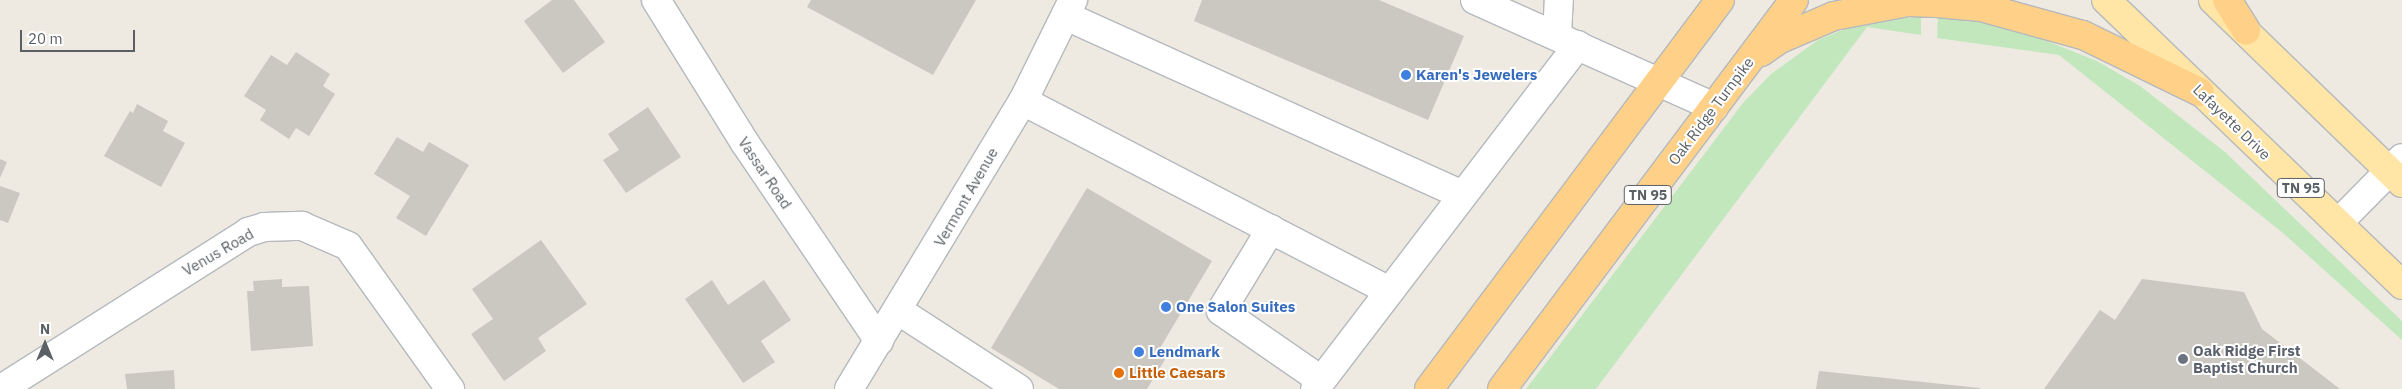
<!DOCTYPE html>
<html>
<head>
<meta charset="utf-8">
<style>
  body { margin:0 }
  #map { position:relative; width:2402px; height:389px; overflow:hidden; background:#eeeae2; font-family:"IBM Plex Sans",sans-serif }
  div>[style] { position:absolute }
  .green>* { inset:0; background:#c2e7bc }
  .building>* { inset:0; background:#cbc7c1 }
  .roads { filter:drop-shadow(1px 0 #b5b9bd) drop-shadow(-1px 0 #b5b9bd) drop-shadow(0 1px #b5b9bd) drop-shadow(0 -1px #b5b9bd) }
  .minor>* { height:28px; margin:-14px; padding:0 14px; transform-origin:14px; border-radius:14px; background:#fff }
  .major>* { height:28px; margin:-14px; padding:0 14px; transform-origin:14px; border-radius:14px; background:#ffe5a6 }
  .highway>* { height:28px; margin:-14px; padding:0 14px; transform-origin:14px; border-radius:14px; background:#ffd188 }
  .dots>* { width:14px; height:14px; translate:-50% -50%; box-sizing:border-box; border:2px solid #fff; border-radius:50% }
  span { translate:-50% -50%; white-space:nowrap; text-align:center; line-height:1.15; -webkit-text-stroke:4px #fff; paint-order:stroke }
  .shield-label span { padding:1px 4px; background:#fff; border:1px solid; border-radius:4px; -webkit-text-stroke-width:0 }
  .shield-label { font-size:14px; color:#5a6064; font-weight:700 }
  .shop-label { font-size:15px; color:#366cbe; font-weight:700 }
  .left { translate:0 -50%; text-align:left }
  .street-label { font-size:15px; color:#5a6064 }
  .worship-label { font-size:15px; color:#5b616d; font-weight:700 }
  .food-label { font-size:15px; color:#c56008; font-weight:700 }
  .north { position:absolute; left:20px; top:319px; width:50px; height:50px; -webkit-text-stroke:4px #fff; paint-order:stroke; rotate:0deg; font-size:14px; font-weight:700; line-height:20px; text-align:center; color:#5a6064 }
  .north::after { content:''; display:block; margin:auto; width:18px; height:22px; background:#5a6064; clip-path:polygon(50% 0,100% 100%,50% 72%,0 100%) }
  .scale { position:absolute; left:20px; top:30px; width:115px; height:22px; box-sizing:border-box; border:2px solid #5a6064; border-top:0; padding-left:6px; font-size:15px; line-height:18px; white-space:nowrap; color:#5a6064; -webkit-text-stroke:4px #fff; paint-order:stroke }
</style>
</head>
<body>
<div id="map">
  <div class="green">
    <div style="clip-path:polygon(1921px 17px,1921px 35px,1867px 27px,1596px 389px,1526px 389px,1743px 103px,1771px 74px,1818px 40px,1840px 31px,1875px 20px)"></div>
    <div style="clip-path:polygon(1938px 17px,1991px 23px,2027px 33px,2097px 61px,2140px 86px,2225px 152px,2402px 321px,2402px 340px,2283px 233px,2059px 55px,1937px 38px)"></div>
  </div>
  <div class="building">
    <div style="clip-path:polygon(552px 0,574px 0,605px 42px,563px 73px,524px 21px)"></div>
    <div style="clip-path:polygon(811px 0,976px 0,933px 75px,807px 7px)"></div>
    <div style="clip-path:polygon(1202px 0,1379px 0,1464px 36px,1428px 120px,1194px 21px)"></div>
    <div style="clip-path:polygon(296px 52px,330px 74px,323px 86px,335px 94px,309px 136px,296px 128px,289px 139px,260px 120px,266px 110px,244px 96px,271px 55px,287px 65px)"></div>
    <div style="clip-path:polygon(137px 104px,168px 121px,163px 131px,185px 143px,161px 187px,104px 156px,130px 111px,133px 113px)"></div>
    <div style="clip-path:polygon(648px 107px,681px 157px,626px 193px,603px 160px,619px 150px,608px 134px)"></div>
    <div style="clip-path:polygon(397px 137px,423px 152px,429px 142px,469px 165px,426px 236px,396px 218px,410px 196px,374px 174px)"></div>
    <div style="clip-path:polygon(0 159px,7px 162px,0 178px)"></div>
    <div style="clip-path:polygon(0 186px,20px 193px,8px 223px,0 220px)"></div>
    <div style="clip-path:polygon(1087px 188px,1212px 261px,1160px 348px,1169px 353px,1147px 389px,1059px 389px,991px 348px)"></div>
    <div style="clip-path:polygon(541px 240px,587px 304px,538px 338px,546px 351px,504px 381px,471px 334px,493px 319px,472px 289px)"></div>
    <div style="clip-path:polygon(282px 279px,282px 287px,309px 286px,313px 346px,251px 351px,247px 291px,254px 291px,253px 281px)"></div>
    <div style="clip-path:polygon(2142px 279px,2244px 292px,2262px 329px,2340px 389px,2044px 389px,2100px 310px,2115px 320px)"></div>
    <div style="clip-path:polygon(712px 280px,728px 305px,764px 280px,791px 320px,761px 341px,775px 362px,743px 383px,685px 299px)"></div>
    <div style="clip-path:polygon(174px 370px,175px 389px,127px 389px,125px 374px)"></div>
    <div style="clip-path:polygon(1819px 371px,1980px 388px,1980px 389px,1816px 389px)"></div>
  </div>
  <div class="roads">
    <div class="minor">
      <div style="left:656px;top:0;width:168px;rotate:58.1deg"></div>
      <div style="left:745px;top:143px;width:239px;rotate:55.9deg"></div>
      <div style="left:1475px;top:0;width:262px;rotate:24.1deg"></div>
      <div style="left:1066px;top:16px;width:435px;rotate:24.3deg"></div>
      <div style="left:1557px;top:35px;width:35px;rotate:-87deg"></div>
      <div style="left:1023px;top:101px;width:413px;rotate:27.4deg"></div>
      <div style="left:2338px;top:223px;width:91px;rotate:-45.4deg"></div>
      <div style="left:1271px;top:229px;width:96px;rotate:121.4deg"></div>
      <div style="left:1221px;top:311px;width:121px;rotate:34.6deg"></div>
      <div style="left:899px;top:311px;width:143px;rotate:33deg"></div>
      <div style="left:1px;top:389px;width:293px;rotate:-32.4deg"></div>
      <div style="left:248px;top:232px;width:17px;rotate:-17deg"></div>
      <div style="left:264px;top:227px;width:38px;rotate:-2deg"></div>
      <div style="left:302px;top:226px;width:50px;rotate:23.5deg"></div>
      <div style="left:348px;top:246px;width:176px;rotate:54.5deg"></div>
      <div style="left:849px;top:389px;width:336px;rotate:-58.9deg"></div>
      <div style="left:1023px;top:101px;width:113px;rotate:-63.7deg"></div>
      <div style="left:1315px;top:389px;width:433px;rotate:-52.6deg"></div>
    </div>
    <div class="major">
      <div style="left:2106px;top:0;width:411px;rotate:43.9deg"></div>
      <div style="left:2213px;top:0;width:263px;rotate:44.1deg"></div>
    </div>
    <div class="highway">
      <div style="left:2227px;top:0;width:36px;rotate:58deg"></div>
      <div style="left:1761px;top:52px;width:21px;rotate:-35deg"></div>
      <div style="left:1778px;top:40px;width:61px;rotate:-23.2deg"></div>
      <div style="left:1834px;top:16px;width:75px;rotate:-10.7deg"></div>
      <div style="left:1908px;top:2px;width:29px;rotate:2deg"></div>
      <div style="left:1937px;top:3px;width:44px;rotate:5.2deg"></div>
      <div style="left:1981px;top:7px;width:106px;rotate:15.4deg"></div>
      <div style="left:2083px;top:35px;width:130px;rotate:26deg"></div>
      <div style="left:1429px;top:389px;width:486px;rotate:-53.2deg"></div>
      <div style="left:1502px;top:389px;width:486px;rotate:-53.1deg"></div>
    </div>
  </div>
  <div class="dots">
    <div style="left:1406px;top:75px;background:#3f7fe0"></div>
    <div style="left:1166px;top:307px;background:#3f7fe0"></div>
    <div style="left:1139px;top:352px;background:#3f7fe0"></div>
    <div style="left:2183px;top:359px;background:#6b7280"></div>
    <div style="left:1119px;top:373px;background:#e8710a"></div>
  </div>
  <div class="shield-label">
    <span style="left:2301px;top:188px">TN 95</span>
    <span style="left:1648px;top:195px">TN 95</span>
  </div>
  <div class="shop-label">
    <span class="left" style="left:1416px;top:75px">Karen's Jewelers</span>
    <span class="left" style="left:1176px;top:307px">One Salon Suites</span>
    <span class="left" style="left:1149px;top:352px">Lendmark</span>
  </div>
  <div class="street-label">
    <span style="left:1711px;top:111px;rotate:-53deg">Oak Ridge Turnpike</span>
    <span style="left:2232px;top:122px;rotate:44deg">Lafayette Drive</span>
    <span style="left:765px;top:173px;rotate:56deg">Vassar Road</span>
    <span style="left:966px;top:197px;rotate:-60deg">Vermont Avenue</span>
    <span style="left:218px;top:252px;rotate:-30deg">Venus Road</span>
  </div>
  <div class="worship-label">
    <span class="left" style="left:2193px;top:359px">Oak Ridge First<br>Baptist Church</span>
  </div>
  <div class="food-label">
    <span class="left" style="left:1129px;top:373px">Little Caesars</span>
  </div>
  <div class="north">N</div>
  <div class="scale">20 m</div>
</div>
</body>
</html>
